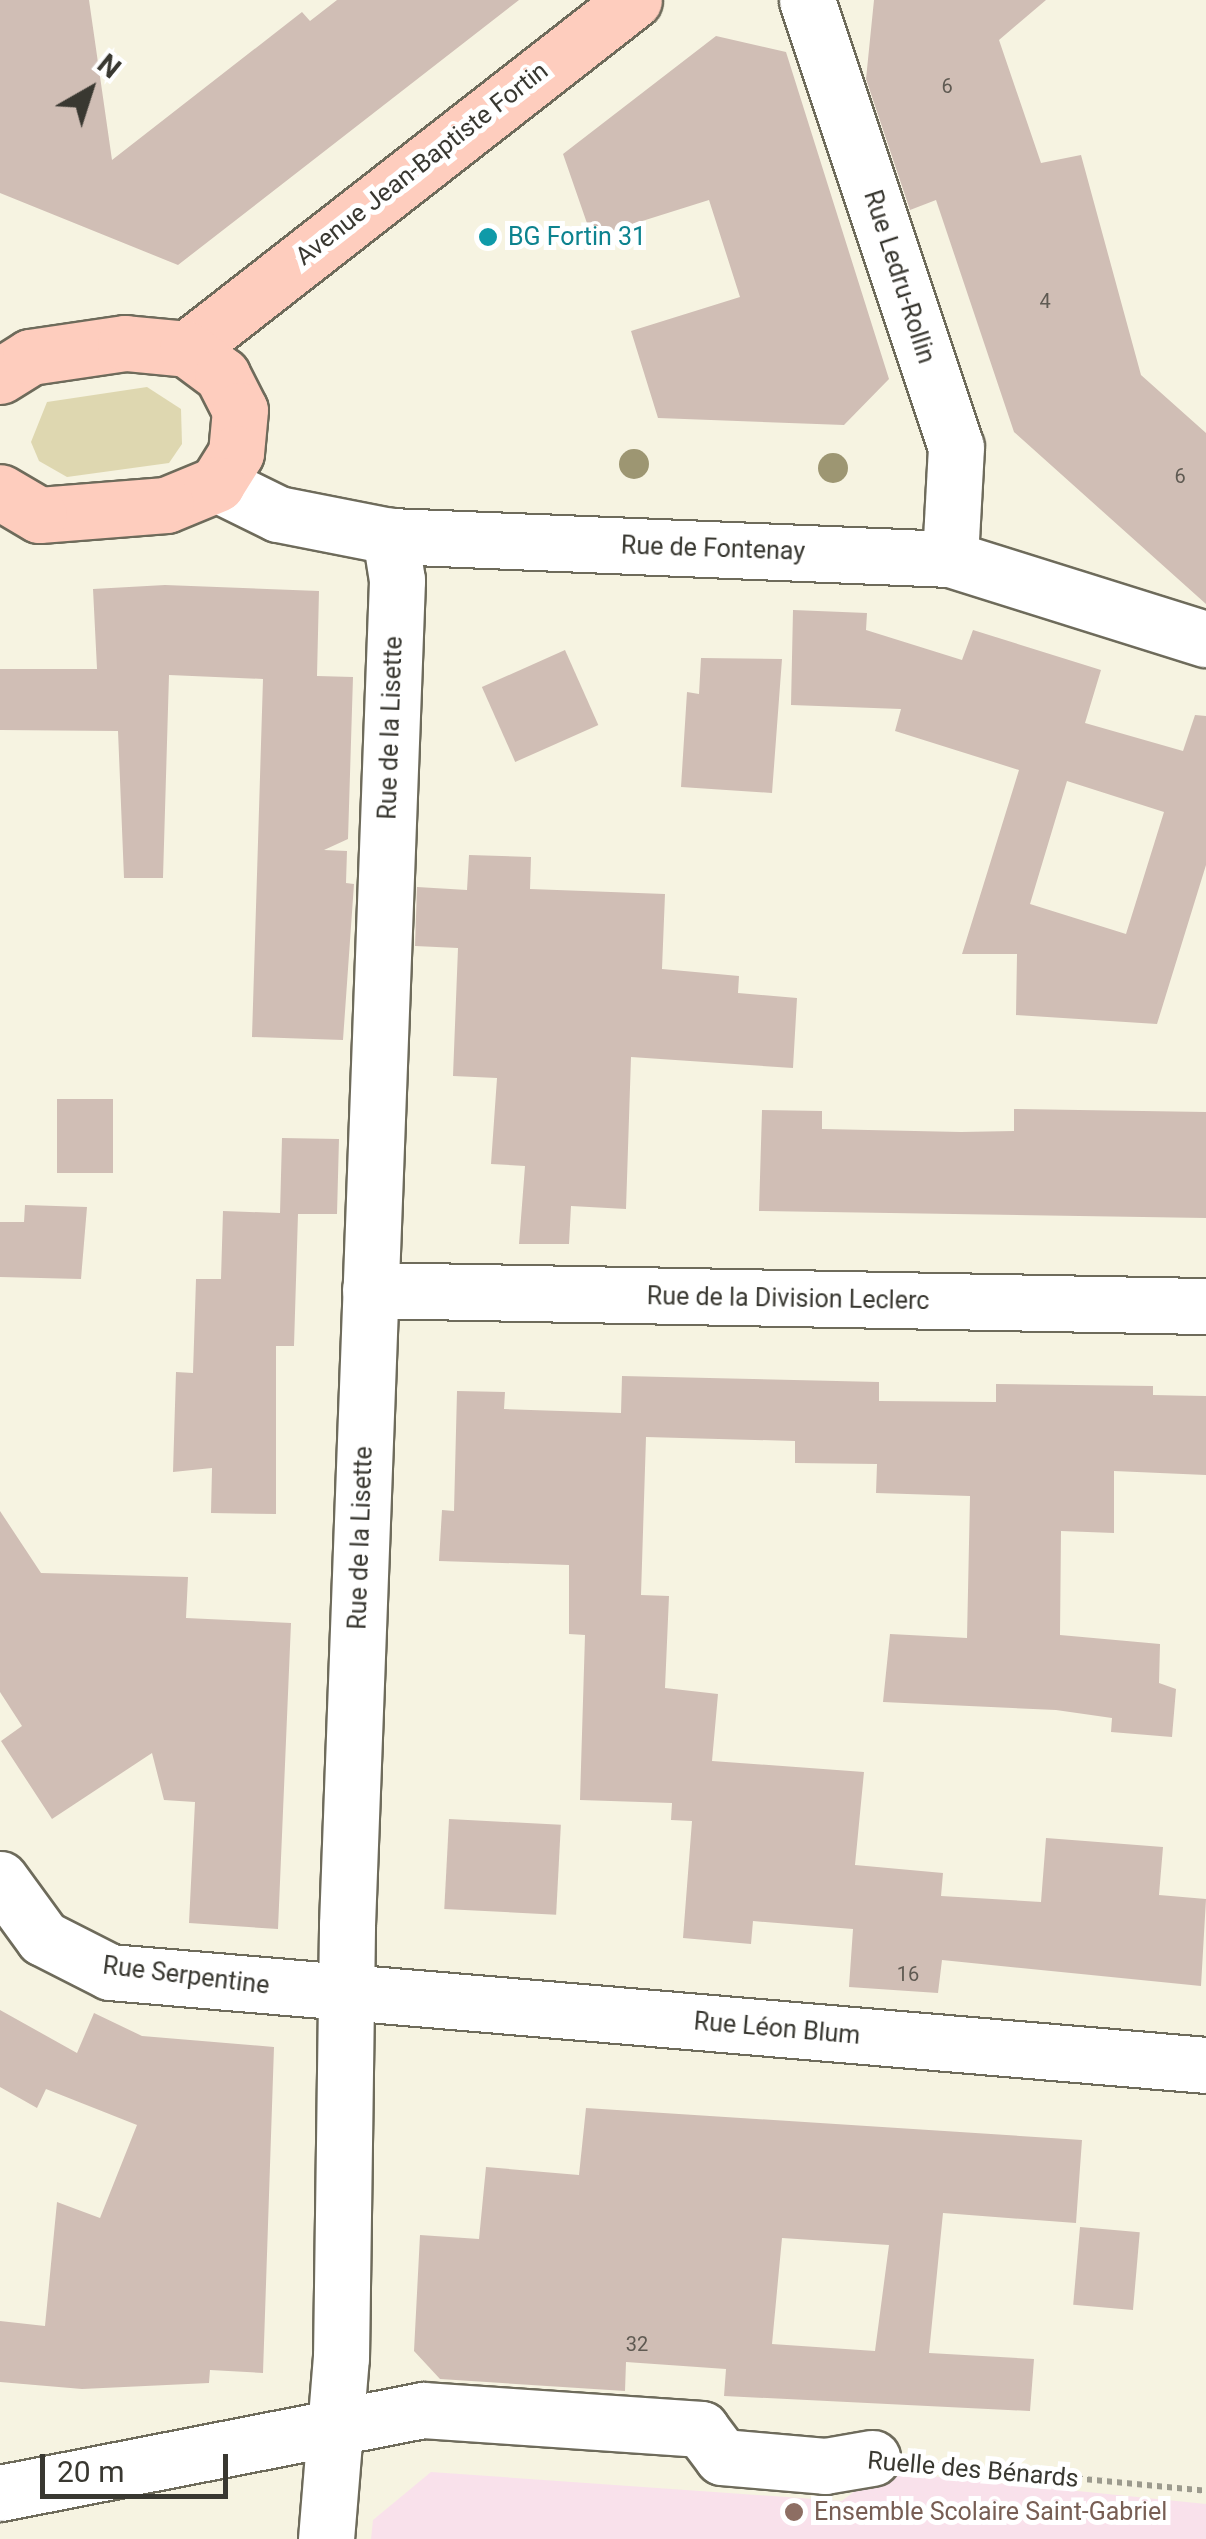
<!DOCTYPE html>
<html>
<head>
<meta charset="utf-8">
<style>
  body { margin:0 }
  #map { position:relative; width:1206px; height:2539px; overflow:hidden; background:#f6f3e1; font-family:Roboto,sans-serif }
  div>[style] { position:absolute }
  .education>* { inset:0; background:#f9e1eb }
  .green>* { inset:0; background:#ded7b0 }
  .building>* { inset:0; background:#d0beb5; transform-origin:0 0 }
  .path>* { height:6px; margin-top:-3px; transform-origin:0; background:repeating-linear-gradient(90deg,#9c9a8d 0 5px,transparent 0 10px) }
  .roads { filter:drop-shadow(2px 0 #6e6b5b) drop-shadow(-2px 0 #6e6b5b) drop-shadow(0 2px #6e6b5b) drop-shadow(0 -2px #6e6b5b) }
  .minor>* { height:55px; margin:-27.5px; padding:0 27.5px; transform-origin:27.5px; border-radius:27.5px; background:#fff }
  .major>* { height:55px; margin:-27.5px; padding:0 27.5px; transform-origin:27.5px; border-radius:27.5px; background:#fecdbe }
  .trees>* { width:30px; height:30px; margin:-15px; border-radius:50%; background:#9d9672 }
  .dots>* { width:28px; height:28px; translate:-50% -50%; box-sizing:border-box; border:5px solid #fff; border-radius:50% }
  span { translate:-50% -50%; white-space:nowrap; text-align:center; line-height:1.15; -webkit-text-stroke:10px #fff; paint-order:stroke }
  .number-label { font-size:20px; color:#5f5a52 }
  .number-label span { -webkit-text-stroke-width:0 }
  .street-label { font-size:25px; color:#393831 }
  .culture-label { font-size:25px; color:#0d838f }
  .left { translate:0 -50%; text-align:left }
  .education-label { font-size:25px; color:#785e54 }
  .north { position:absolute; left:40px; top:40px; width:100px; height:100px; -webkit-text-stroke:8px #fff; paint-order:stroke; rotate:39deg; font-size:28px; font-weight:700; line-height:40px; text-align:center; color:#393831 }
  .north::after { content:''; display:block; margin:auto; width:35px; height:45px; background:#393831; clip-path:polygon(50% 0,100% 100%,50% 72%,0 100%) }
  .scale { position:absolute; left:40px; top:2454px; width:188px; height:45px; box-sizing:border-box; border:5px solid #393831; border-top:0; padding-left:12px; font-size:30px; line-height:35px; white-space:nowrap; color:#393831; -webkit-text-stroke:8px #fff; paint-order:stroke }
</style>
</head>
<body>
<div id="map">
  <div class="education">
    <div style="clip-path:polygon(880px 2471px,1206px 2504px,1206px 2539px,371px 2539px,373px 2520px,431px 2472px,842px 2501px)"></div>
  </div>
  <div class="green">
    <div style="clip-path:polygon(147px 387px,181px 409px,182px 444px,169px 463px,67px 477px,39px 461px,31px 442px,47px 402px)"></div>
  </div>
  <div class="building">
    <div style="clip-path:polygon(0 0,89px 0,112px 160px,302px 12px,310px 21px,337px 0,519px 0,178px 265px,0 193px)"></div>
    <div style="clip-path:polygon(874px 0,1046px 0,999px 40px,1041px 163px,1081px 155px,1141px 375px,1206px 433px,1206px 604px,1014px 432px,936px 200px,910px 210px,866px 79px)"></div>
    <div style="clip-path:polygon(716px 36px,786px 52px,889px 379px,844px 425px,658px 418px,631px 331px,740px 297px,709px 200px,601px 234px,589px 229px,563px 154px)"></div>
    <div style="clip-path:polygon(165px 585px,319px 591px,317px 676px,353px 677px,348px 839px,324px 850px,347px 851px,346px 883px,354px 884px,343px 1040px,252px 1037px,263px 679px,169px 675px,163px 878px,124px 878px,118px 731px,0 730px,0 669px,97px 669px,93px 589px)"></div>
    <div style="clip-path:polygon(evenodd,793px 610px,867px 613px,866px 630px,962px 660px,973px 630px,1101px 670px,1085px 723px,1183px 751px,1195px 715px,1206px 716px,1206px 865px,1157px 1024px,1016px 1015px,1017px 954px,962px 954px,1019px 770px,895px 731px,901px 709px,791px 705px,793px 610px,1067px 781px,1164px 812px,1126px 934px,1030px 904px,1067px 781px)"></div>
    <div style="left:565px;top:650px;width:82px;height:91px;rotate:66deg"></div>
    <div style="clip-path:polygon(701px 658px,782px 659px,772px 793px,681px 787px,687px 692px,699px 694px)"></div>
    <div style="clip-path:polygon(469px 855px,531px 857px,530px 889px,665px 894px,662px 969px,739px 976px,738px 993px,797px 998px,793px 1068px,631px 1057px,626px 1209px,571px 1206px,569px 1244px,519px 1244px,525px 1166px,491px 1164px,497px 1078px,453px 1076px,458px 948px,415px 946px,417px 887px,467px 890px)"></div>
    <div style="left:57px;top:1099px;width:56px;height:74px"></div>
    <div style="clip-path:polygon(1014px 1109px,1206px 1112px,1206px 1218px,759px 1211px,762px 1110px,822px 1111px,822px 1129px,961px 1132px,1014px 1131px)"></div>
    <div style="clip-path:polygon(282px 1138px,339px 1139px,337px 1214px,298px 1214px,294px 1346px,276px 1346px,276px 1514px,211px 1513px,212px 1468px,173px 1472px,176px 1372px,193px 1373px,196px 1279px,221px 1279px,223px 1211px,280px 1213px)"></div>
    <div style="clip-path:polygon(25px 1205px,87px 1207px,81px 1279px,0 1277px,0 1222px,24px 1222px)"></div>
    <div style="clip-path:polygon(622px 1376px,879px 1382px,879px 1401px,996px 1402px,996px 1384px,1153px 1386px,1153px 1395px,1206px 1396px,1206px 1475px,1114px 1471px,1114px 1533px,1061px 1531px,1060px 1635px,1160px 1644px,1159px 1683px,1176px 1689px,1172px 1737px,1111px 1732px,1112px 1718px,1056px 1710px,883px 1702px,890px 1634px,967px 1638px,970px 1496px,876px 1493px,877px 1464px,795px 1463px,795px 1441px,646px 1437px,641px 1595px,669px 1596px,665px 1688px,718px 1694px,712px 1761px,864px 1772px,855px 1865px,943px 1873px,941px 1896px,1041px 1902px,1046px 1838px,1163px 1847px,1159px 1895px,1206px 1899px,1201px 1986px,942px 1960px,938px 1993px,849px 1987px,853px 1929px,753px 1921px,751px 1944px,683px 1938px,692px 1821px,671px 1820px,672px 1803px,580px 1800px,585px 1635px,569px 1634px,569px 1565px,439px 1561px,442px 1510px,454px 1511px,457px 1391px,505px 1392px,504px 1409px,621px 1413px)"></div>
    <div style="clip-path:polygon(0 1511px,41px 1573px,188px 1577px,186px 1618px,291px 1623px,278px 1929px,189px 1923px,195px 1802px,164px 1800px,152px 1753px,52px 1819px,1px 1741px,22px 1726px,0 1692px)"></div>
    <div style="left:449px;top:1819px;width:112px;height:90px;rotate:3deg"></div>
    <div style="clip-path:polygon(0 2010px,77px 2053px,94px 2013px,142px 2036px,274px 2047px,263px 2373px,210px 2370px,209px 2383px,82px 2389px,0 2382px,0 2321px,45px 2326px,57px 2202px,100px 2218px,137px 2125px,46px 2089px,37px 2108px,0 2087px)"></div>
    <div style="clip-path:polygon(evenodd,586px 2108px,1082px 2140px,1076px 2223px,943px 2213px,929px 2353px,1034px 2359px,1030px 2411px,724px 2396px,726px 2369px,626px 2362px,625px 2391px,440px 2379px,414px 2351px,420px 2235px,479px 2239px,486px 2167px,579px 2175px,586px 2108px,782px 2238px,889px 2245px,875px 2351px,772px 2344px,782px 2238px)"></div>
    <div style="left:1080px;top:2227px;width:60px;height:78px;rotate:5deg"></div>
  </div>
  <div class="path">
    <div style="left:928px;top:2464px;width:279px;rotate:5.5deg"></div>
  </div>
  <div class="roads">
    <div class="minor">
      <div style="left:807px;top:0;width:471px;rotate:71.6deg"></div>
      <div style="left:956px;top:447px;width:112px;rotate:93.1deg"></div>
      <div style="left:217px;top:484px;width:68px;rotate:26.2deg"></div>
      <div style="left:278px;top:514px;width:114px;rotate:11.1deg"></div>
      <div style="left:390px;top:536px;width:560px;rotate:2.35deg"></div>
      <div style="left:950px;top:559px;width:268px;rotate:17.4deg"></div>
      <div style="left:370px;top:1290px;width:836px;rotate:1.1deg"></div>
      <div style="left:0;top:1879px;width:73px;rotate:53.9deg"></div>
      <div style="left:43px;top:1938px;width:75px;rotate:26.9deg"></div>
      <div style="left:110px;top:1972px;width:1100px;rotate:4.85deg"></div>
      <div style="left:0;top:2493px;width:431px;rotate:-11.1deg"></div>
      <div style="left:423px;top:2410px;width:279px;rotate:3.9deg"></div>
      <div style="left:701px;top:2429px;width:35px;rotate:53deg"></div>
      <div style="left:722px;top:2457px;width:103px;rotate:5deg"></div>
      <div style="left:825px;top:2466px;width:48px;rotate:-9.7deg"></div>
      <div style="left:326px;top:2539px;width:182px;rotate:-85.3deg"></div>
      <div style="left:341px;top:2358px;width:433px;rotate:-89.2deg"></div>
      <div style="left:347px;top:1925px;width:1346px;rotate:-87.87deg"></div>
      <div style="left:397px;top:580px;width:45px;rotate:-99deg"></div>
    </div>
    <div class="major">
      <div style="left:187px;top:349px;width:567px;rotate:-37.98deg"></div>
      <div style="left:0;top:376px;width:36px;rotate:-32deg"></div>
      <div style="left:30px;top:357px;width:96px;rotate:-8.4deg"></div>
      <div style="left:125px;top:343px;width:62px;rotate:5.5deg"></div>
      <div style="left:187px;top:349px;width:44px;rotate:36.6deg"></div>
      <div style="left:222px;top:375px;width:39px;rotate:63deg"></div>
      <div style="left:240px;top:410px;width:43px;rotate:95.3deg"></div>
      <div style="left:236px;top:453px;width:36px;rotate:122deg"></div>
      <div style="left:217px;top:484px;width:55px;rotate:157.6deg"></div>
      <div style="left:166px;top:505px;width:127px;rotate:175.5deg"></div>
      <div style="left:39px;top:515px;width:45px;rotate:-149.5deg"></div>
    </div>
  </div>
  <div class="trees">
    <div style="left:634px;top:464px"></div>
    <div style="left:833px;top:468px"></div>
  </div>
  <div class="dots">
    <div style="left:488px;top:237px;background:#0f9aa8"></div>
    <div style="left:794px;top:2512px;background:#8d6e63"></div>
  </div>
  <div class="number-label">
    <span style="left:947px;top:86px">6</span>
    <span style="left:1045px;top:301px">4</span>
    <span style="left:1180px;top:476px">6</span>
    <span style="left:908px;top:1974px">16</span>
    <span style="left:637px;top:2344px">32</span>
  </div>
  <div class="street-label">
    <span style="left:422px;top:164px;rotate:-38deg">Avenue Jean-Baptiste Fortin</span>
    <span style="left:899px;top:277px;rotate:72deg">Rue Ledru-Rollin</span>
    <span style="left:713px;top:549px;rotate:2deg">Rue de Fontenay</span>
    <span style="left:391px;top:728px;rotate:-88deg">Rue de la Lisette</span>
    <span style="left:788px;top:1299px;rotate:1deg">Rue de la Division Leclerc</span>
    <span style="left:361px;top:1538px;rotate:-88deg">Rue de la Lisette</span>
    <span style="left:186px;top:1976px;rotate:7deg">Rue Serpentine</span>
    <span style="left:777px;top:2029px;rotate:5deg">Rue Léon Blum</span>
    <span style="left:973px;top:2470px;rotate:5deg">Ruelle des Bénards</span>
  </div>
  <div class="culture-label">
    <span class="left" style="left:508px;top:237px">BG Fortin 31</span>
  </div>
  <div class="education-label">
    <span class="left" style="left:814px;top:2512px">Ensemble Scolaire Saint-Gabriel</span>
  </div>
  <div class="north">N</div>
  <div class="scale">20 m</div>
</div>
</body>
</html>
